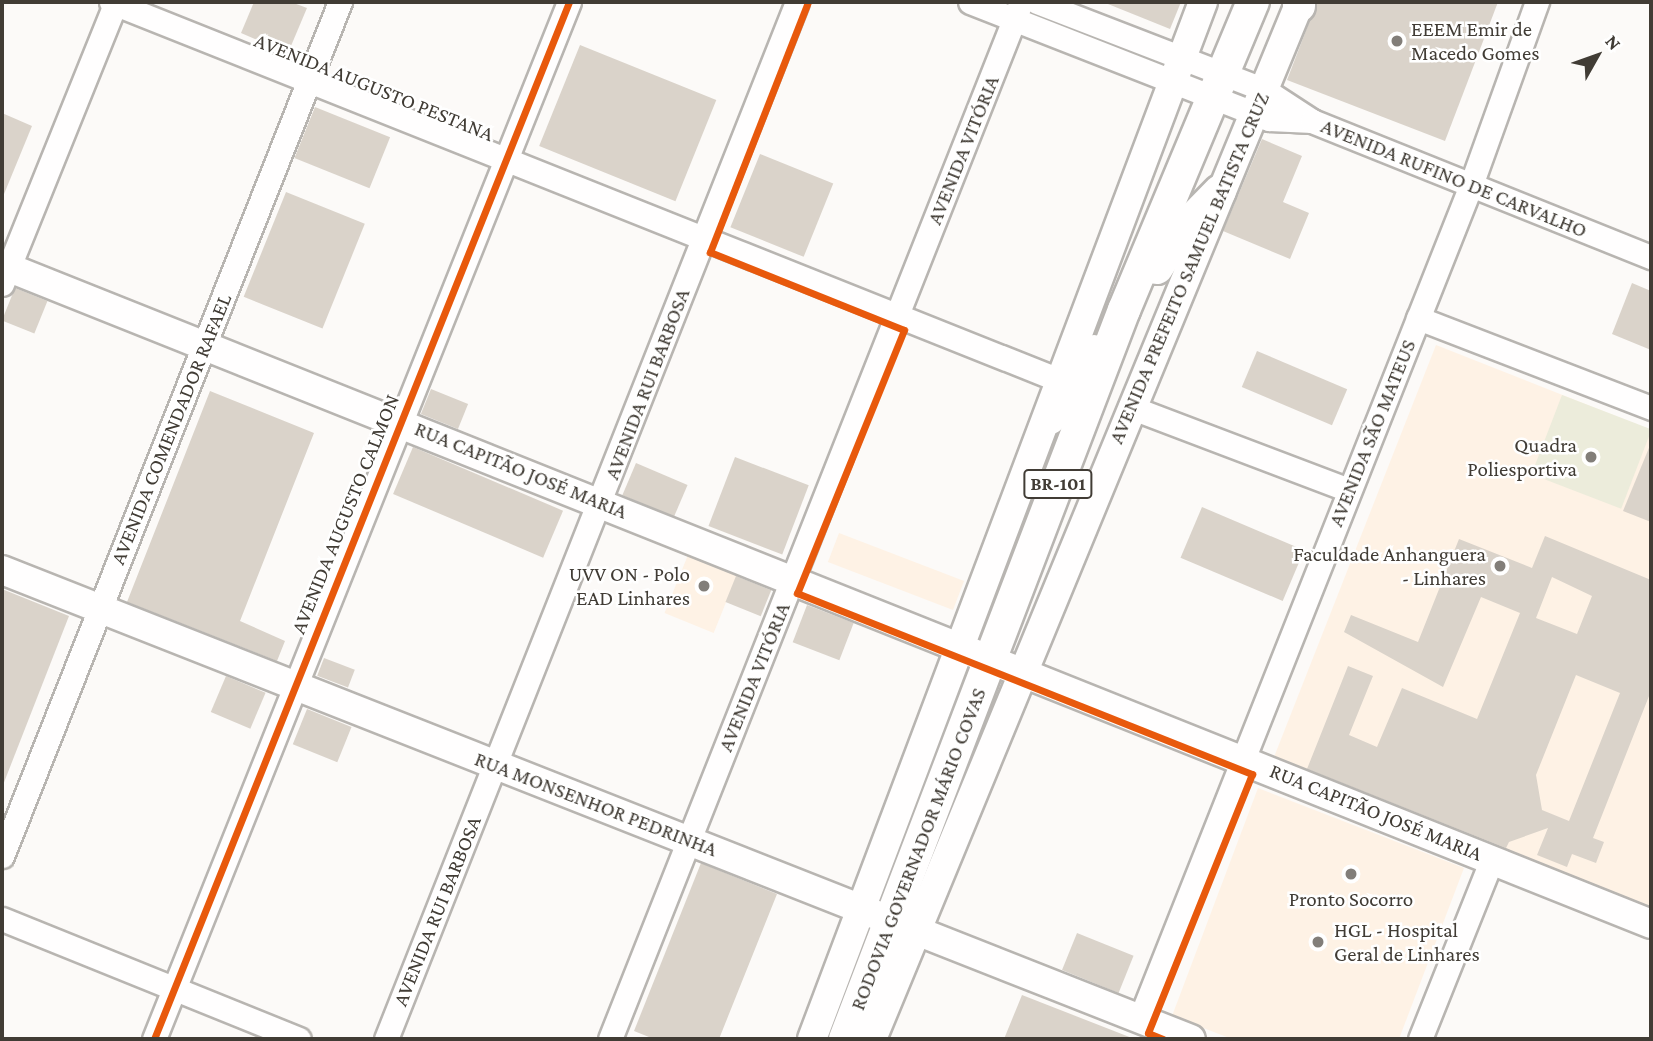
<!DOCTYPE html>
<html>
<head>
<meta charset="utf-8">
<style>
  body { margin:0 }
  #map { position:relative; width:1653px; height:1041px; overflow:hidden; background:#fcfaf8; font-family:"Crimson Pro",serif }
  div>[style] { position:absolute }
  .built>* { inset:0; background:#fef2e5; transform-origin:0 0 }
  .green>* { inset:0; background:#ececdb; transform-origin:0 0 }
  .building>* { inset:0; background:#dad3ca; transform-origin:0 0 }
  .roads { filter:drop-shadow(2px 0 #b8b5b1) drop-shadow(-2px 0 #b8b5b1) drop-shadow(0 2px #b8b5b1) drop-shadow(0 -2px #b8b5b1) }
  .minor>* { height:23px; margin:-11.5px; padding:0 11.5px; transform-origin:11.5px; border-radius:11.5px; background:#fffefe }
  .major>* { height:28px; margin:-14px; padding:0 14px; transform-origin:14px; border-radius:14px; background:#fffefe }
  .highway>* { height:32px; margin:-16px; padding:0 16px; transform-origin:16px; border-radius:16px; background:#fffefe }
  .cycleway>* { height:7px; margin:-3.5px; padding:0 3.5px; transform-origin:3.5px; border-radius:3.5px; background:#e8590c }
  .dots>* { width:19px; height:19px; translate:-50% -50%; box-sizing:border-box; border:4px solid #fff; border-radius:50% }
  span { translate:-50% -50%; white-space:nowrap; text-align:center; line-height:1.15; -webkit-text-stroke:5px #fff; paint-order:stroke }
  .shield-label span { padding:2px 5px; background:#fff; border:2px solid; border-radius:5px; -webkit-text-stroke-width:0 }
  .shield-label { font-size:19px; color:#413c35; font-weight:700 }
  .poi-label { font-size:21px; color:#413c35 }
  .left { translate:0 -50%; text-align:left }
  .right { translate:-100% -50%; text-align:right }
  .street-label { font-size:21px; color:#413c35 }
  .frame { position:absolute; inset:0; border:4px solid #413c35; pointer-events:none }
  .north { position:absolute; left:1562px; top:21px; width:70px; height:70px; -webkit-text-stroke:5px #fff; paint-order:stroke; rotate:50deg; font-size:19px; font-weight:700; line-height:28px; text-align:center; color:#413c35 }
  .north::after { content:''; display:block; margin:auto; width:24px; height:32px; background:#413c35; clip-path:polygon(50% 0,100% 100%,50% 72%,0 100%) }
</style>
</head>
<body>
<div id="map">
  <div class="built">
    <div style="clip-path:polygon(1436px 345px,1651px 430px,1651px 908px,1274px 757px)"></div>
    <div style="left:839px;top:533px;width:134px;height:31px;rotate:21deg"></div>
    <div style="left:690px;top:550px;width:53px;height:68px;rotate:22deg"></div>
    <div style="clip-path:polygon(1258px 788px,1464px 868px,1399px 1039px,1232px 1039px,1172px 1016px)"></div>
  </div>
  <div class="green">
    <div style="left:1562px;top:395px;width:96px;height:85px;rotate:21deg"></div>
  </div>
  <div class="building">
    <div style="clip-path:polygon(254px 2px,291px 2px,307px 8px,288px 53px,241px 33px)"></div>
    <div style="clip-path:polygon(1103px 2px,1181px 2px,1170px 29px)"></div>
    <div style="clip-path:polygon(1317px 2px,1498px 2px,1445px 141px,1287px 80px)"></div>
    <div style="left:580px;top:45px;width:147px;height:109px;rotate:22deg"></div>
    <div style="left:315px;top:107px;width:81px;height:55px;rotate:22deg"></div>
    <div style="clip-path:polygon(2px 113px,32px 126px,2px 199px)"></div>
    <div style="clip-path:polygon(1262px 139px,1302px 156px,1283px 202px,1309px 213px,1290px 259px,1223px 231px)"></div>
    <div style="left:760px;top:154px;width:79px;height:79px;rotate:22deg"></div>
    <div style="left:286px;top:192px;width:85px;height:113px;rotate:22deg"></div>
    <div style="clip-path:polygon(1632px 283px,1651px 291px,1651px 350px,1612px 334px)"></div>
    <div style="left:15px;top:288px;width:35px;height:35px;rotate:22deg"></div>
    <div style="left:1257px;top:351px;width:98px;height:39px;rotate:23deg"></div>
    <div style="left:431px;top:389px;width:40px;height:27px;rotate:22deg"></div>
    <div style="clip-path:polygon(210px 391px,314px 433px,240px 621px,285px 641px,277px 661px,127px 602px)"></div>
    <div style="clip-path:polygon(1651px 443px,1651px 522px,1623px 511px)"></div>
    <div style="left:413px;top:447px;width:163px;height:51px;rotate:23deg"></div>
    <div style="left:735px;top:457px;width:79px;height:74px;rotate:21deg"></div>
    <div style="left:636px;top:463px;width:56px;height:35px;rotate:23deg"></div>
    <div style="left:1202px;top:507px;width:111px;height:55px;rotate:23deg"></div>
    <div style="clip-path:polygon(evenodd,1545px 536px,1651px 580px,1651px 691px,1593px 838px,1604px 842px,1596px 863px,1572px 854px,1567px 867px,1537px 855px,1548px 828px,1509px 842px,1506px 848px,1307px 769px,1348px 666px,1373px 676px,1349px 735px,1377px 747px,1402px 688px,1477px 719px,1520px 613px,1481px 597px,1443px 687px,1344px 632px,1351px 615px,1418px 642px,1459px 539px,1532px 568px,1545px 536px,1552px 577px,1592px 596px,1577px 634px,1536px 618px,1552px 577px,1545px 536px,1576px 675px,1620px 693px,1569px 821px,1542px 810px,1536px 775px,1576px 675px)"></div>
    <div style="left:736px;top:576px;width:38px;height:28px;rotate:22deg"></div>
    <div style="clip-path:polygon(2px 589px,69px 616px,3px 785px,2px 784px)"></div>
    <div style="left:807px;top:605px;width:50px;height:40px;rotate:21deg"></div>
    <div style="left:324px;top:658px;width:33px;height:19px;rotate:21deg"></div>
    <div style="left:226px;top:676px;width:43px;height:39px;rotate:23deg"></div>
    <div style="left:307px;top:709px;width:48px;height:38px;rotate:22deg"></div>
    <div style="clip-path:polygon(701px 863px,777px 894px,719px 1039px,654px 1039px,634px 1031px)"></div>
    <div style="left:1077px;top:933px;width:61px;height:40px;rotate:22deg"></div>
    <div style="clip-path:polygon(1022px 995px,1132px 1038px,1132px 1039px,1004px 1039px)"></div>
  </div>
  <div class="roads">
    <div class="minor">
      <div style="left:111px;top:2px;width:1026px;rotate:21.74deg"></div>
      <div style="left:970px;top:2px;width:321px;rotate:21.4deg"></div>
      <div style="left:1269px;top:119px;width:43px;rotate:2.7deg"></div>
      <div style="left:1037px;top:2px;width:242px;rotate:21.1deg"></div>
      <div style="left:1263px;top:89px;width:59px;rotate:33.1deg"></div>
      <div style="left:1312px;top:121px;width:365px;rotate:21.9deg"></div>
      <div style="left:2px;top:284px;width:304px;rotate:-68deg"></div>
      <div style="left:1418px;top:318px;width:250px;rotate:21.1deg"></div>
      <div style="left:1130px;top:407px;width:234px;rotate:20.8deg"></div>
      <div style="left:2px;top:856px;width:918px;rotate:-68.41deg"></div>
      <div style="left:2px;top:919px;width:320px;rotate:22deg"></div>
      <div style="left:1140px;top:1019px;width:897px;rotate:-68.35deg"></div>
      <div style="left:1471px;top:185px;width:195px;rotate:-70.2deg"></div>
      <div style="left:154px;top:1039px;width:1117px;rotate:-68.19deg"></div>
      <div style="left:386px;top:1039px;width:1115px;rotate:-68.38deg"></div>
      <div style="left:610px;top:1039px;width:1115px;rotate:-68.38deg"></div>
      <div style="left:1420px;top:1039px;width:194px;rotate:-68.2deg"></div>
    </div>
    <div class="major">
      <div style="left:2px;top:265px;width:1776px;rotate:21.78deg"></div>
      <div style="left:2px;top:570px;width:1278px;rotate:21.53deg"></div>
      <div style="left:812px;top:1039px;width:1108px;rotate:-69.34deg"></div>
      <div style="left:872px;top:1039px;width:1122px;rotate:-67.57deg"></div>
    </div>
    <div class="highway">
      <div style="left:1299px;top:6px;width:4px;rotate:-90deg"></div>
      <div style="left:1157px;top:268px;width:43px;rotate:-57.4deg"></div>
      <div style="left:1180px;top:232px;width:57px;rotate:-45.7deg"></div>
      <div style="left:1050px;top:418px;width:80px;rotate:-56.7deg"></div>
      <div style="left:845px;top:1039px;width:781px;rotate:-69.06deg"></div>
      <div style="left:1124px;top:310px;width:334px;rotate:-67.3deg"></div>
    </div>
  </div>
  <div class="cycleway">
    <div style="left:808px;top:2px;width:269px;rotate:111.4deg"></div>
    <div style="left:710px;top:252px;width:209px;rotate:21.9deg"></div>
    <div style="left:904px;top:330px;width:284px;rotate:112.1deg"></div>
    <div style="left:797px;top:593px;width:490px;rotate:21.7deg"></div>
    <div style="left:1252px;top:774px;width:279px;rotate:111.9deg"></div>
    <div style="left:1148px;top:1033px;width:16px;rotate:22deg"></div>
    <div style="left:154px;top:1039px;width:1117px;rotate:-68.19deg"></div>
  </div>
  <div class="dots">
    <div style="left:1397px;top:41px;background:#827e79"></div>
    <div style="left:1591px;top:457px;background:#827e79"></div>
    <div style="left:1500px;top:566px;background:#827e79"></div>
    <div style="left:704px;top:586px;background:#827e79"></div>
    <div style="left:1351px;top:874px;background:#827e79"></div>
    <div style="left:1318px;top:942px;background:#827e79"></div>
  </div>
  <div class="shield-label">
    <span style="left:1058px;top:484px">BR-101</span>
  </div>
  <div class="poi-label">
    <span class="left" style="left:1411px;top:41px">EEEM Emir de<br>Macedo Gomes</span>
    <span class="right" style="left:1577px;top:457px">Quadra<br>Poliesportiva</span>
    <span class="right" style="left:1486px;top:566px">Faculdade Anhanguera<br>- Linhares</span>
    <span class="right" style="left:690px;top:586px">UVV ON - Polo<br>EAD Linhares</span>
    <span style="left:1351px;top:899px">Pronto Socorro</span>
    <span class="left" style="left:1334px;top:942px">HGL - Hospital<br>Geral de Linhares</span>
  </div>
  <div class="street-label">
    <span style="left:374px;top:87px;rotate:22deg">AVENIDA AUGUSTO PESTANA</span>
    <span style="left:963px;top:150px;rotate:-68deg">AVENIDA VITÓRIA</span>
    <span style="left:1454px;top:178px;rotate:22deg">AVENIDA RUFINO DE CARVALHO</span>
    <span style="left:1189px;top:268px;rotate:-67deg">AVENIDA PREFEITO SAMUEL BATISTA CRUZ</span>
    <span style="left:647px;top:384px;rotate:-69deg">AVENIDA RUI BARBOSA</span>
    <span style="left:171px;top:429px;rotate:-68deg">AVENIDA COMENDADOR RAFAEL</span>
    <span style="left:1372px;top:433px;rotate:-68deg">AVENIDA SÃO MATEUS</span>
    <span style="left:521px;top:470px;rotate:22deg">RUA CAPITÃO JOSÉ MARIA</span>
    <span style="left:345px;top:514px;rotate:-68deg">AVENIDA AUGUSTO CALMON</span>
    <span style="left:754px;top:677px;rotate:-68deg">AVENIDA VITÓRIA</span>
    <span style="left:596px;top:804px;rotate:21deg">RUA MONSENHOR PEDRINHA</span>
    <span style="left:1376px;top:812px;rotate:22deg">RUA CAPITÃO JOSÉ MARIA</span>
    <span style="left:918px;top:849px;rotate:-69deg">RODOVIA GOVERNADOR MÁRIO COVAS</span>
    <span style="left:437px;top:911px;rotate:-68deg">AVENIDA RUI BARBOSA</span>
  </div>
  <div class="frame"></div>
  <div class="north">N</div>
</div>
</body>
</html>
